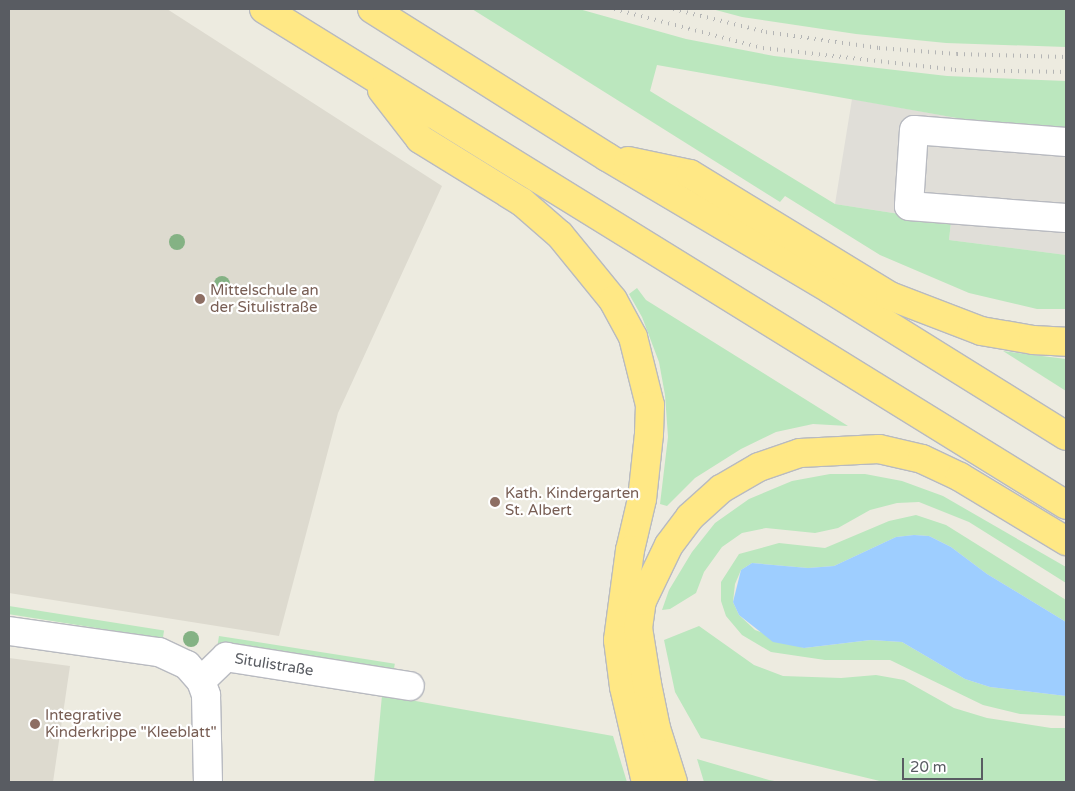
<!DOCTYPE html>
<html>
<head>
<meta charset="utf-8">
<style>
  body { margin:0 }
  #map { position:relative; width:1075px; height:791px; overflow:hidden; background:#edebe0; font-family:"Varela Round",sans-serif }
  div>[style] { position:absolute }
  .industrial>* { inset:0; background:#e0ded8 }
  .education>* { inset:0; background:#dddacf }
  .green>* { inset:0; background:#bbe7be; transform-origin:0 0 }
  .water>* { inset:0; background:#9eceff }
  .roads { filter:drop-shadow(1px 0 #b8bac0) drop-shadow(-1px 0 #b8bac0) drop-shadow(0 1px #b8bac0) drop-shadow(0 -1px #b8bac0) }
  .minor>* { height:28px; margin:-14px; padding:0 14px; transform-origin:14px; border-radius:14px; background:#fff }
  .highway>* { height:28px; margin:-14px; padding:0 14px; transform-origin:14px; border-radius:14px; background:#ffe885 }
  .rail>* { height:4px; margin-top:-2px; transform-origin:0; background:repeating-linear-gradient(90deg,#b4b5b5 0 1px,transparent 0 7px) }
  .trees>* { width:16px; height:16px; margin:-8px; border-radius:50%; background:#84b284 }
  .dots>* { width:14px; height:14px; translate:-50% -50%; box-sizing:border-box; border:2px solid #fff; border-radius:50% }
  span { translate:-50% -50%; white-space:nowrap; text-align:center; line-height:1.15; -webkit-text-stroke:4.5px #fff; paint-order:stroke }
  .education-label { font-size:15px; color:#785e54 }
  .left { translate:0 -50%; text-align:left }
  .street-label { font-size:15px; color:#595c62 }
  .frame { position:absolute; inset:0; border:10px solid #595c62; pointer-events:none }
  .scale { position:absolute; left:902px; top:758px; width:81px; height:22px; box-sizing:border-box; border:2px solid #595c62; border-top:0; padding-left:6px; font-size:15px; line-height:18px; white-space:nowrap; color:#595c62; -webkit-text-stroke:4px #fff; paint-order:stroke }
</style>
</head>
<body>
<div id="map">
  <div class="industrial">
    <div style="clip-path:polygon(852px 99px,1002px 126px,1066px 131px,1066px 255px,949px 240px,951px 222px,835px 204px)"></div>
  </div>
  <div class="education">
    <div style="clip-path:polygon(9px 9px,167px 9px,442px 186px,338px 413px,279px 636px,9px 593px)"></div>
    <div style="clip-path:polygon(9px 658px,70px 666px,53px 782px,9px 782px)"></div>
  </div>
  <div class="green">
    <div style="clip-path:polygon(472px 9px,579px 9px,686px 39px,774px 56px,947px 76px,1066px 81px,1066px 131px,1002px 126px,657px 65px,650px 91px,835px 204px,951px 222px,949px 240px,1066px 255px,1066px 309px,1037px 309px,969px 293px,880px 255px,785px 196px,780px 202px)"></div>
    <div style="clip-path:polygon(712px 9px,1066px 9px,1066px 47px,946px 43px,856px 34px,742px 17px)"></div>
    <div style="clip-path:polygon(637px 288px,646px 300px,848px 426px,813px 424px,776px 432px,741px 449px,695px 478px,667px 506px,660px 504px,668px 437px,665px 395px,659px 362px,642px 317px,629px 294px)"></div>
    <div style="clip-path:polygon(1003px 351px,1066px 359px,1066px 391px)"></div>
    <div style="clip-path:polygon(830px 474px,865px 474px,902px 481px,943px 496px,1066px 567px,1066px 583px,969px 522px,919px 502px,897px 503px,870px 510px,838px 528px,815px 533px,766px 528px,742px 533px,722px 547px,704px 572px,696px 593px,670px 609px,662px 610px,669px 590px,692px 552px,715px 523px,749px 499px,792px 481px)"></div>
    <div style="clip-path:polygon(916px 515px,946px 525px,1066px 600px,1066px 622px,987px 574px,951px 547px,929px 536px,914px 535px,896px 537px,834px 566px,808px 568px,752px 563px,741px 570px,735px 584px,733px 602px,739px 615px,755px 630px,804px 648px,871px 640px,902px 642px,965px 679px,990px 687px,1066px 696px,1066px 716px,1020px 714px,983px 705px,890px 660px,825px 660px,771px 652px,742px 635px,726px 616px,721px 601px,721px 582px,739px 554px,779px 543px,825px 548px,889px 521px)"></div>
    <div style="left:9px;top:606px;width:157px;height:8px;rotate:9deg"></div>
    <div style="clip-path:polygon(699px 626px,754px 665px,783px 676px,841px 678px,876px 675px,904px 680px,954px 708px,987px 718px,1051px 728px,1066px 728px,1066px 782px,884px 782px,701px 738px,675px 692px,664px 640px)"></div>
    <div style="left:219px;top:636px;width:178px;height:9px;rotate:9deg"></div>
    <div style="clip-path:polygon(382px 695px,613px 736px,627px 782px,374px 782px)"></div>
    <div style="clip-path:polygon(697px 759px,769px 780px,780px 782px,704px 782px)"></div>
  </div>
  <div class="water">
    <div style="clip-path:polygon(914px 535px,929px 536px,951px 547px,987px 574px,1066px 622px,1066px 696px,990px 687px,965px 679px,902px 642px,871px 640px,804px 648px,773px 642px,739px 615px,733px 602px,741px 570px,752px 563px,808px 568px,834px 566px,896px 537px)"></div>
  </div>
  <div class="roads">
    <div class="minor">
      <div style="left:1066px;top:142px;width:152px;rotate:-175.5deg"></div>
      <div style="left:914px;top:130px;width:76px;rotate:93.8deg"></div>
      <div style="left:909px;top:206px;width:157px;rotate:4.4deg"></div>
      <div style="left:9px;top:631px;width:151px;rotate:8deg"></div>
      <div style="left:159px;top:652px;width:31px;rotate:25deg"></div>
      <div style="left:187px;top:665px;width:21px;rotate:49deg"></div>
      <div style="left:201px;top:681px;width:15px;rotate:70deg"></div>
      <div style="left:206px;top:695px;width:87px;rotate:88.7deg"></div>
      <div style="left:201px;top:681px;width:35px;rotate:-44deg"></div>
      <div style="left:226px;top:657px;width:186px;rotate:9deg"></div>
    </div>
    <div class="highway">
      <div style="left:264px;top:9px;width:943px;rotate:31.73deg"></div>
      <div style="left:372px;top:9px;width:278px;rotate:32.2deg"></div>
      <div style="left:607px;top:157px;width:259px;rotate:30.6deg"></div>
      <div style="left:830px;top:289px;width:278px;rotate:31.9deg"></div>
      <div style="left:382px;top:90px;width:62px;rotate:52.2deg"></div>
      <div style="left:420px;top:139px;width:120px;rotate:31.7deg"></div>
      <div style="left:522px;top:202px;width:50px;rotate:41deg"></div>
      <div style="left:560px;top:235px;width:84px;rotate:50.8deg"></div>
      <div style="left:613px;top:300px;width:42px;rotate:61.6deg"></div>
      <div style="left:633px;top:337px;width:70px;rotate:76deg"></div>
      <div style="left:650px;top:405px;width:29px;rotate:92deg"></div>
      <div style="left:649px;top:434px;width:65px;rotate:96.1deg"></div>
      <div style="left:642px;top:499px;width:52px;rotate:103.2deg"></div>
      <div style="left:630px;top:550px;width:91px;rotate:97.6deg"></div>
      <div style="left:618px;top:640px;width:47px;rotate:82.7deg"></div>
      <div style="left:624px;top:687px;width:98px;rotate:77deg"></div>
      <div style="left:628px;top:161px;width:63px;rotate:11.8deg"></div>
      <div style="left:690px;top:174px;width:234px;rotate:31.4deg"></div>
      <div style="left:890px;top:296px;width:97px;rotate:21deg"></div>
      <div style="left:981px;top:331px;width:53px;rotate:9.8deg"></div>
      <div style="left:1033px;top:340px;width:33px;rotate:3deg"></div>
      <div style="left:673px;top:782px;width:57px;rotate:-107.5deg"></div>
      <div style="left:656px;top:728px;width:45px;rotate:-101.6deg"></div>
      <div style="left:647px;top:684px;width:57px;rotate:-99.1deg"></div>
      <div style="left:638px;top:628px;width:27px;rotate:-82deg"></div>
      <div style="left:642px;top:601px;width:62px;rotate:-64.3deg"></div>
      <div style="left:669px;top:545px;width:35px;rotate:-53deg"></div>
      <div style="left:690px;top:517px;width:42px;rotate:-42.1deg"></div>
      <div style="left:721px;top:489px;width:44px;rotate:-30.1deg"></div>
      <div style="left:759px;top:467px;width:43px;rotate:-18.9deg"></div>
      <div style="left:800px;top:453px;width:79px;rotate:-2.9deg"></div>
      <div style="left:879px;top:449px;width:44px;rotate:13.1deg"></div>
      <div style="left:922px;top:459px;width:42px;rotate:25.3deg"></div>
      <div style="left:960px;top:477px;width:124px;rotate:31.1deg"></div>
    </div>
  </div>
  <div class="rail">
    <div style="left:614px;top:9px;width:154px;rotate:14.7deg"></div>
    <div style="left:763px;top:48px;width:193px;rotate:6.5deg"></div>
    <div style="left:955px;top:70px;width:111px;rotate:1deg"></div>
    <div style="left:673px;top:9px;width:96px;rotate:13.9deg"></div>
    <div style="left:766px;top:32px;width:114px;rotate:8.1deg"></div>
    <div style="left:879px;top:48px;width:78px;rotate:4.4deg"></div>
    <div style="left:957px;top:54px;width:109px;rotate:1.6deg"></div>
  </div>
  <div class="trees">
    <div style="left:177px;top:242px"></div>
    <div style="left:222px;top:284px"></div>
    <div style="left:191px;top:639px"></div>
  </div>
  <div class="dots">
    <div style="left:200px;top:299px;background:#8d6e63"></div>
    <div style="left:495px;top:502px;background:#8d6e63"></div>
    <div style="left:35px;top:724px;background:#8d6e63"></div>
  </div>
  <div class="education-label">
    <span class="left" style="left:210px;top:299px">Mittelschule an<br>der Situlistraße</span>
    <span class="left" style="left:505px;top:502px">Kath. Kindergarten<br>St. Albert</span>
    <span class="left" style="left:45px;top:724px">Integrative<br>Kinderkrippe "Kleeblatt"</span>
  </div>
  <div class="street-label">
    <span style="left:274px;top:665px;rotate:9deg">Situlistraße</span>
  </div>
  <div class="frame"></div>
  <div class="scale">20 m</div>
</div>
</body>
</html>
